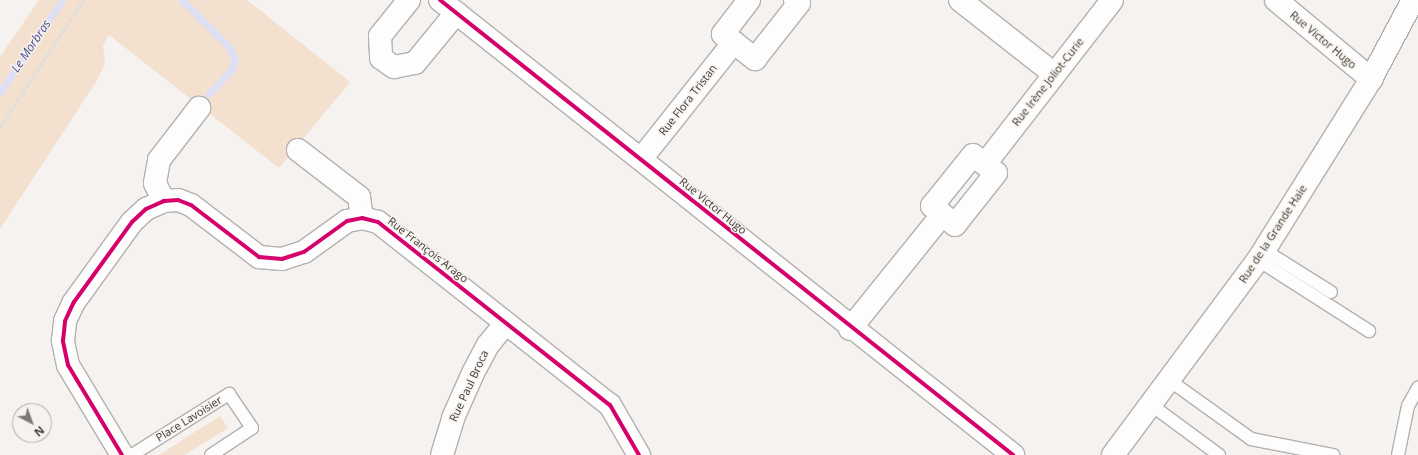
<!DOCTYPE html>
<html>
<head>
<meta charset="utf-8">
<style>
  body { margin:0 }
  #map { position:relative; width:1418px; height:455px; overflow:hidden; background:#f5f2ef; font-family:"Open Sans",sans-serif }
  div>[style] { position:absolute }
  .green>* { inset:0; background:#f4e0cf }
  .stream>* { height:7px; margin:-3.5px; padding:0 3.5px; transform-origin:3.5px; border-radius:3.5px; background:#dde0f5 }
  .path>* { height:2.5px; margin-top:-1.25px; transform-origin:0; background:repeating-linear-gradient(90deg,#dededd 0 4px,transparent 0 6px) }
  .roads { filter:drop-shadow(1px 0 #b3b1af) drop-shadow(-1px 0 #b3b1af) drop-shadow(0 1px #b3b1af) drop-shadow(0 -1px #b3b1af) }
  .service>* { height:12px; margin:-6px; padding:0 6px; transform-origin:6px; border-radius:6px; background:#fefdfd }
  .minor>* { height:22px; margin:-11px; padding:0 11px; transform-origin:11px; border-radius:11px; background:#fefdfd }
  .cycleway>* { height:4px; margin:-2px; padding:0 2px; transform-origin:2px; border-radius:2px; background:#d6006c }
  span { translate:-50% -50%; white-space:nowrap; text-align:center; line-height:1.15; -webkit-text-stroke:3px #f7f2ed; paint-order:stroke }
  .street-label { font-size:11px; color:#3d3b39 }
  .water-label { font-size:12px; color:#4a4f8f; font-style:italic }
  .north { position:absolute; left:12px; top:403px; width:40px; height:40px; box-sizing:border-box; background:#f7f2ed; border:1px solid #ada9a5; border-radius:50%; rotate:139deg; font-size:11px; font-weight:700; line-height:16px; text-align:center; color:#3d3b39 }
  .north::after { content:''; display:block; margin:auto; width:14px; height:18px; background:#7d7b79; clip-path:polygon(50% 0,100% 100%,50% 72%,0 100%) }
</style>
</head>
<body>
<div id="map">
  <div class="green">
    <div style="clip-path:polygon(39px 0,247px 0,350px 82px,279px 168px,109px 35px,103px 45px,105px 63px,96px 82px,0 229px,0 57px)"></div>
    <div style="clip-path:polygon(220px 416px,228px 428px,185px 455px,159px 455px)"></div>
  </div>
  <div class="stream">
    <div style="left:182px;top:0;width:65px;rotate:45deg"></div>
    <div style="left:228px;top:46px;width:15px;rotate:62deg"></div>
    <div style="left:235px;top:59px;width:10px;rotate:107deg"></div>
    <div style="left:232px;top:69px;width:34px;rotate:133deg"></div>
    <div style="left:0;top:92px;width:111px;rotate:-56deg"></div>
  </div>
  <div class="path">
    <div style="left:0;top:127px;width:152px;rotate:-56.8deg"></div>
  </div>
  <div class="roads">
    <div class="service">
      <div style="left:1264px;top:250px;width:79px;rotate:32.1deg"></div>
      <div style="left:1258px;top:260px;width:132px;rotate:32.6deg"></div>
      <div style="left:1169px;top:380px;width:101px;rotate:35.7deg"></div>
      <div style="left:1251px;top:439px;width:84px;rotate:11deg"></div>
      <div style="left:1150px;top:404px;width:86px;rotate:36.5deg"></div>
      <div style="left:132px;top:455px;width:115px;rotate:-32.2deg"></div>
      <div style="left:229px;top:394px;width:41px;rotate:55.9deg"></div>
      <div style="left:252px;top:428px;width:49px;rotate:146.6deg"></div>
      <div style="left:1398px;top:455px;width:50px;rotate:-78.5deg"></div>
      <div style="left:1408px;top:406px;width:21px;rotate:-61deg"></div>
    </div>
    <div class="minor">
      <div style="left:409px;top:0;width:46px;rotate:128.9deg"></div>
      <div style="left:380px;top:36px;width:22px;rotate:87deg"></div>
      <div style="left:381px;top:58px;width:16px;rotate:35deg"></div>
      <div style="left:394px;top:67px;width:21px;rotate:-11deg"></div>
      <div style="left:415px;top:63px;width:65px;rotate:-50.6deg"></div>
      <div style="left:440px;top:0;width:732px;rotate:38.45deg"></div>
      <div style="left:749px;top:0;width:43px;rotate:127.4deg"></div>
      <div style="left:723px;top:34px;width:41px;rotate:38deg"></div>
      <div style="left:755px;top:59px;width:71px;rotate:-51.8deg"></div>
      <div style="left:799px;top:3px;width:5px;rotate:-143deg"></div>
      <div style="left:960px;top:0;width:120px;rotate:38.2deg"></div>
      <div style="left:1276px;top:0;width:124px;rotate:39.7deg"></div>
      <div style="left:298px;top:150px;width:77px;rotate:37.6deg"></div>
      <div style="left:359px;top:197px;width:21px;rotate:82deg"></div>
      <div style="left:973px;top:155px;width:29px;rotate:38deg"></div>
      <div style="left:996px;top:173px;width:66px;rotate:128.3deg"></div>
      <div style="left:955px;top:225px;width:30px;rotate:-140deg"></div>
      <div style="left:932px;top:206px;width:65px;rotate:-51.2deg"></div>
      <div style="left:641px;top:159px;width:149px;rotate:-51.5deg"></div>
      <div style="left:985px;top:164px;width:207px;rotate:-52.2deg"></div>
      <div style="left:164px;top:201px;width:20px;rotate:-117deg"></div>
      <div style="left:155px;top:183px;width:23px;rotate:-80deg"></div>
      <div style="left:159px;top:160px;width:66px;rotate:-52.4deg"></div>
      <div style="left:850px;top:329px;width:146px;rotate:-51.1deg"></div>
      <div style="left:122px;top:455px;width:105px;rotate:-121deg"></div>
      <div style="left:68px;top:365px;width:25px;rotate:-102deg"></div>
      <div style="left:63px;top:341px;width:20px;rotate:-84deg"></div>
      <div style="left:65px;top:321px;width:21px;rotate:-65deg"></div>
      <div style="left:74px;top:302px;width:99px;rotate:-54.1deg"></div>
      <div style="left:132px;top:222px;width:19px;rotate:-43deg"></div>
      <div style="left:146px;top:209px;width:20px;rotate:-24deg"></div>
      <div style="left:164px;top:201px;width:14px;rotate:-4deg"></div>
      <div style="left:178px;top:200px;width:14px;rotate:21deg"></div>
      <div style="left:191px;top:205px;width:86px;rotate:37.4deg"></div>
      <div style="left:259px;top:257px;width:23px;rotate:5deg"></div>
      <div style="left:282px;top:259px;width:23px;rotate:-18deg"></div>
      <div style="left:304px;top:252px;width:53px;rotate:-35.8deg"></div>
      <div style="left:347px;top:221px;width:15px;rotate:-11deg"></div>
      <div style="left:362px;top:218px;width:16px;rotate:14deg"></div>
      <div style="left:378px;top:222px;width:295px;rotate:38.3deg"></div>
      <div style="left:610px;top:405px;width:58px;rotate:59.9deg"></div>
      <div style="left:442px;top:455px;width:39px;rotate:-73deg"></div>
      <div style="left:453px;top:418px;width:49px;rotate:-66deg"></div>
      <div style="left:473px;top:373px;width:32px;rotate:-62deg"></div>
      <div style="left:488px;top:345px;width:28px;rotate:-51deg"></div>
      <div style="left:1113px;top:455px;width:243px;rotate:-53.4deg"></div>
      <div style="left:1258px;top:260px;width:213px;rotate:-58deg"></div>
      <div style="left:1371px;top:79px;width:89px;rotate:-62deg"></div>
    </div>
  </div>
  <div class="cycleway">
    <div style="left:440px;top:0;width:732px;rotate:38.45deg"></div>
    <div style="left:122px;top:455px;width:105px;rotate:-121deg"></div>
    <div style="left:68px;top:365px;width:25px;rotate:-102deg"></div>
    <div style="left:63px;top:341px;width:20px;rotate:-84deg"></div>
    <div style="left:65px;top:321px;width:21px;rotate:-65deg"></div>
    <div style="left:74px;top:302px;width:99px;rotate:-54.1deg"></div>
    <div style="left:132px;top:222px;width:19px;rotate:-43deg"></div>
    <div style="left:146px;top:209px;width:20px;rotate:-24deg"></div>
    <div style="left:164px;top:201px;width:14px;rotate:-4deg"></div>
    <div style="left:178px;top:200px;width:14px;rotate:21deg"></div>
    <div style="left:191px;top:205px;width:86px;rotate:37.4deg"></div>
    <div style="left:259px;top:257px;width:23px;rotate:5deg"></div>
    <div style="left:282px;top:259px;width:23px;rotate:-18deg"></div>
    <div style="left:304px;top:252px;width:53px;rotate:-35.8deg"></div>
    <div style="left:347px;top:221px;width:15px;rotate:-11deg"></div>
    <div style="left:362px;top:218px;width:16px;rotate:14deg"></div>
    <div style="left:378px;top:222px;width:295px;rotate:38.3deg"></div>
    <div style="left:610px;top:405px;width:58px;rotate:59.9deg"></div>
  </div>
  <div class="street-label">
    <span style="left:1323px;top:40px;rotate:40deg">Rue Victor Hugo</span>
    <span style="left:1048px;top:82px;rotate:-52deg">Rue Irène Joliot-Curie</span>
    <span style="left:688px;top:100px;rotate:-52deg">Rue Flora Tristan</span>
    <span style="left:713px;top:206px;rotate:39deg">Rue Victor Hugo</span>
    <span style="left:1273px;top:234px;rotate:-57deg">Rue de la Grande Haie</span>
    <span style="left:428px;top:250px;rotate:38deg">Rue François Arago</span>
    <span style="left:469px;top:386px;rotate:-65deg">Rue Paul Broca</span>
    <span style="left:189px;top:419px;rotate:-32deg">Place Lavoisier</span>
  </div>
  <div class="water-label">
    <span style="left:31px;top:46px;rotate:-56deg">Le Morbras</span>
  </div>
  <div class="north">N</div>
</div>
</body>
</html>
